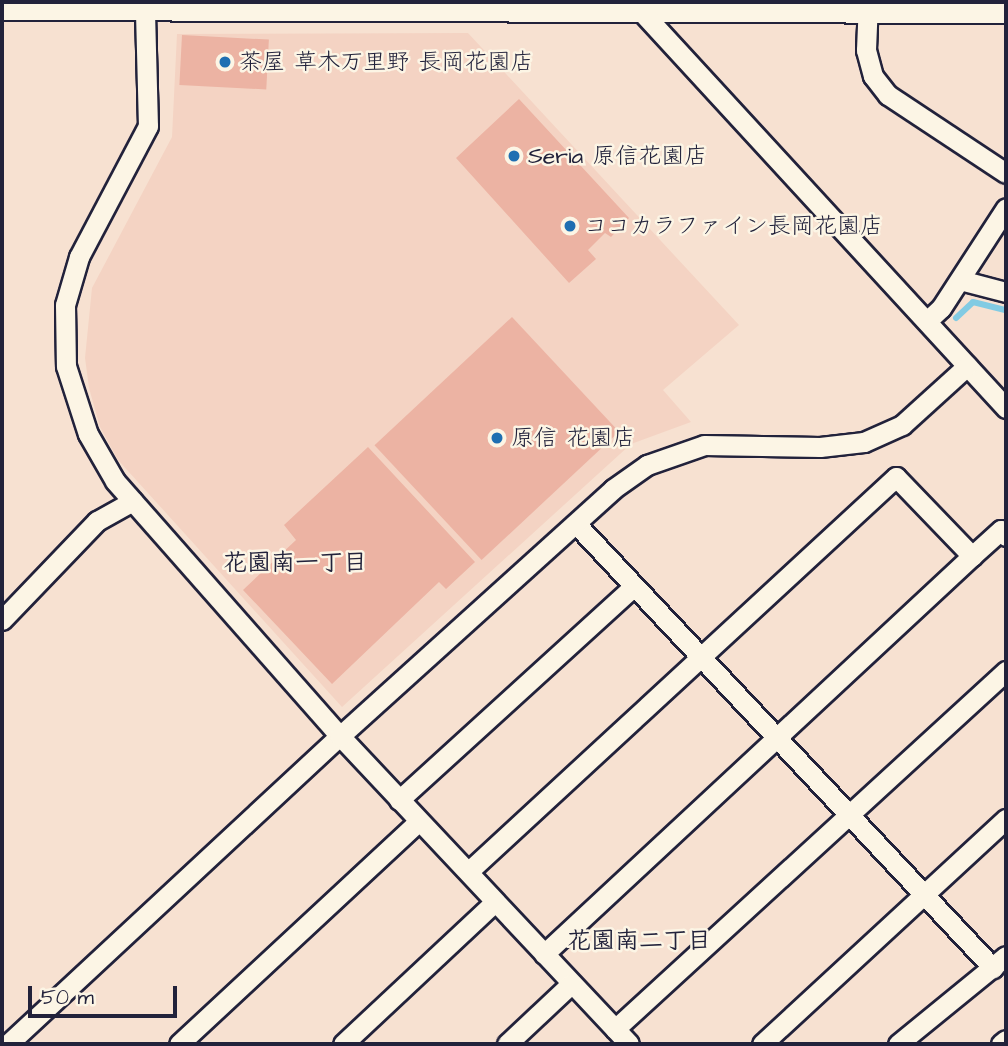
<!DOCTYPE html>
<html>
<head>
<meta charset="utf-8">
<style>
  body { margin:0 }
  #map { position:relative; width:1008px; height:1046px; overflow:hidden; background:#f7e1d1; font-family:"Architects Daughter","Klee One",sans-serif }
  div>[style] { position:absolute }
  .built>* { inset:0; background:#f4d3c3 }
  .stream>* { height:6px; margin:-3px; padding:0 3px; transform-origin:3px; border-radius:3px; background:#82cbe3 }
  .building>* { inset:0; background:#ecb3a3; transform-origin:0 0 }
  .roads { filter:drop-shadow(2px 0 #22223b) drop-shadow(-2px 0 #22223b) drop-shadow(0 2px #22223b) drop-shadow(0 -2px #22223b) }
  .minor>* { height:19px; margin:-9.5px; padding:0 9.5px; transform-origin:9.5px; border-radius:9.5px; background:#fcf5e5 }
  .dots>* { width:19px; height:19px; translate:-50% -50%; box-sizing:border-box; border:4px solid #fcf5e5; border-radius:50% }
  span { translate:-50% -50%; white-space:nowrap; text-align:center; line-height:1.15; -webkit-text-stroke:5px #fcf5e5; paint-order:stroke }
  .poi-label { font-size:23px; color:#22223b }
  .left { translate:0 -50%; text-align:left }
  .neighbourhood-label { font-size:24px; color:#22223b; font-weight:700 }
  .frame { position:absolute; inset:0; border:4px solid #22223b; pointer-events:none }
  .scale { position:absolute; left:28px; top:986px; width:149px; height:32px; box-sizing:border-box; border:4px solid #22223b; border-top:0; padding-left:9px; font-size:21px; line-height:24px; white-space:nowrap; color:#22223b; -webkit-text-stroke:5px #fcf5e5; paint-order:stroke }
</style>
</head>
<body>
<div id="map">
  <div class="built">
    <div style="clip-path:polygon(468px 33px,739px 325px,663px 390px,691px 422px,631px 444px,342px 707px,118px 460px,100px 427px,89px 388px,85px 358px,92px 288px,172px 137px,177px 34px)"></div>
  </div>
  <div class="stream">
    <div style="left:956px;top:318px;width:23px;rotate:-43deg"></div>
    <div style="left:973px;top:302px;width:34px;rotate:14deg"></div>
  </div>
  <div class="building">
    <div style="left:182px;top:35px;width:87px;height:50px;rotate:3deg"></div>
    <div style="clip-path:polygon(519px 99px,629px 218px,611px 237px,605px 233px,588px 250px,596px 259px,569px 283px,456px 158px)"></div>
    <div style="left:512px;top:317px;width:157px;height:188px;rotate:47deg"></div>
    <div style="clip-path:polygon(368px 447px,475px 562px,446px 589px,439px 582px,332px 684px,243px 590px,296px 540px,284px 525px)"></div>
  </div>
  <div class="roads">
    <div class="minor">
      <div style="left:868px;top:2px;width:48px;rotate:92.4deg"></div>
      <div style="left:866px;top:50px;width:27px;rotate:75deg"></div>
      <div style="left:873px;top:76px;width:24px;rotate:52deg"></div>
      <div style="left:888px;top:95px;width:141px;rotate:33.5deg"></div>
      <div style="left:2px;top:10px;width:1004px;rotate:0.17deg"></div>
      <div style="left:640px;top:10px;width:541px;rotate:47.4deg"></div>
      <div style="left:145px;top:12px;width:114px;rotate:88.5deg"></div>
      <div style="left:148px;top:126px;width:148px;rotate:117.8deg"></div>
      <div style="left:79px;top:257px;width:50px;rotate:106.3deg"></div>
      <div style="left:65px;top:305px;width:61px;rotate:89.1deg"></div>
      <div style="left:66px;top:366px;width:71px;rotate:72.1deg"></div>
      <div style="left:88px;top:434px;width:54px;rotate:60.1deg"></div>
      <div style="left:115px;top:481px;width:340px;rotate:48.6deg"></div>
      <div style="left:340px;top:736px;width:422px;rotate:46.8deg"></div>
      <div style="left:960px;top:280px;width:48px;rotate:14.6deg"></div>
      <div style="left:927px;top:321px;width:19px;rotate:-43deg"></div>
      <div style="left:941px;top:308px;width:119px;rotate:-57deg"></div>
      <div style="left:577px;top:525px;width:608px;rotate:46.8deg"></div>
      <div style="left:2px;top:620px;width:137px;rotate:-46.2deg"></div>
      <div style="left:97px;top:521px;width:41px;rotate:-29.1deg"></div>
      <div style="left:399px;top:800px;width:316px;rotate:-42.3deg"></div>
      <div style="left:469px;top:871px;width:581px;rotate:-42.7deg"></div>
      <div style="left:896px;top:477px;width:110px;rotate:46.1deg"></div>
      <div style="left:972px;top:556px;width:39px;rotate:-42deg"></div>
      <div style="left:1001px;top:530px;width:8px;rotate:50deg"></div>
      <div style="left:544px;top:954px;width:584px;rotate:-42.92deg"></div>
      <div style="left:615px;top:1029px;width:530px;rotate:-42.48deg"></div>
      <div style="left:8px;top:1044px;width:453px;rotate:-42.9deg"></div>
      <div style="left:340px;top:736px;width:368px;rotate:-42.1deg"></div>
      <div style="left:613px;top:489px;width:42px;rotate:-35.2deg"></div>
      <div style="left:647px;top:465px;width:60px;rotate:-19.3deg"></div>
      <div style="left:704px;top:445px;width:116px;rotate:1deg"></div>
      <div style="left:820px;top:447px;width:44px;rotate:-6.5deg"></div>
      <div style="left:864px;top:442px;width:42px;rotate:-24.1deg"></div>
      <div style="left:902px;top:425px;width:88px;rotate:-42.2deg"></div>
      <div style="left:179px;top:1044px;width:326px;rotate:-42.9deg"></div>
      <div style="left:343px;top:1044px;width:208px;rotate:-43.1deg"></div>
      <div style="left:507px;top:1044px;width:88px;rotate:-43.2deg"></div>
      <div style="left:762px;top:1044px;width:332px;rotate:-42.7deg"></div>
      <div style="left:898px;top:1044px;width:139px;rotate:-39.2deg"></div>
      <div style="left:1001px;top:1044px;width:6px;rotate:-39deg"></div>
    </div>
  </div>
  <div class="dots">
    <div style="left:225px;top:62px;background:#1f6fb2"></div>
    <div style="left:514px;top:156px;background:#1f6fb2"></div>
    <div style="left:570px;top:226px;background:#1f6fb2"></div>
    <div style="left:497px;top:438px;background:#1f6fb2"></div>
  </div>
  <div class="poi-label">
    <span class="left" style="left:239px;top:62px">茶屋 草木万里野 長岡花園店</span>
    <span class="left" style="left:528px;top:156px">Seria 原信花園店</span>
    <span class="left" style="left:584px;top:226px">ココカラファイン長岡花園店</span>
    <span class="left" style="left:511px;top:438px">原信 花園店</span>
  </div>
  <div class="neighbourhood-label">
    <span style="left:295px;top:564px">花園南一丁目</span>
    <span style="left:639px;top:942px">花園南二丁目</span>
  </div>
  <div class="frame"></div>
  <div class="scale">50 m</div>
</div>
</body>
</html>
